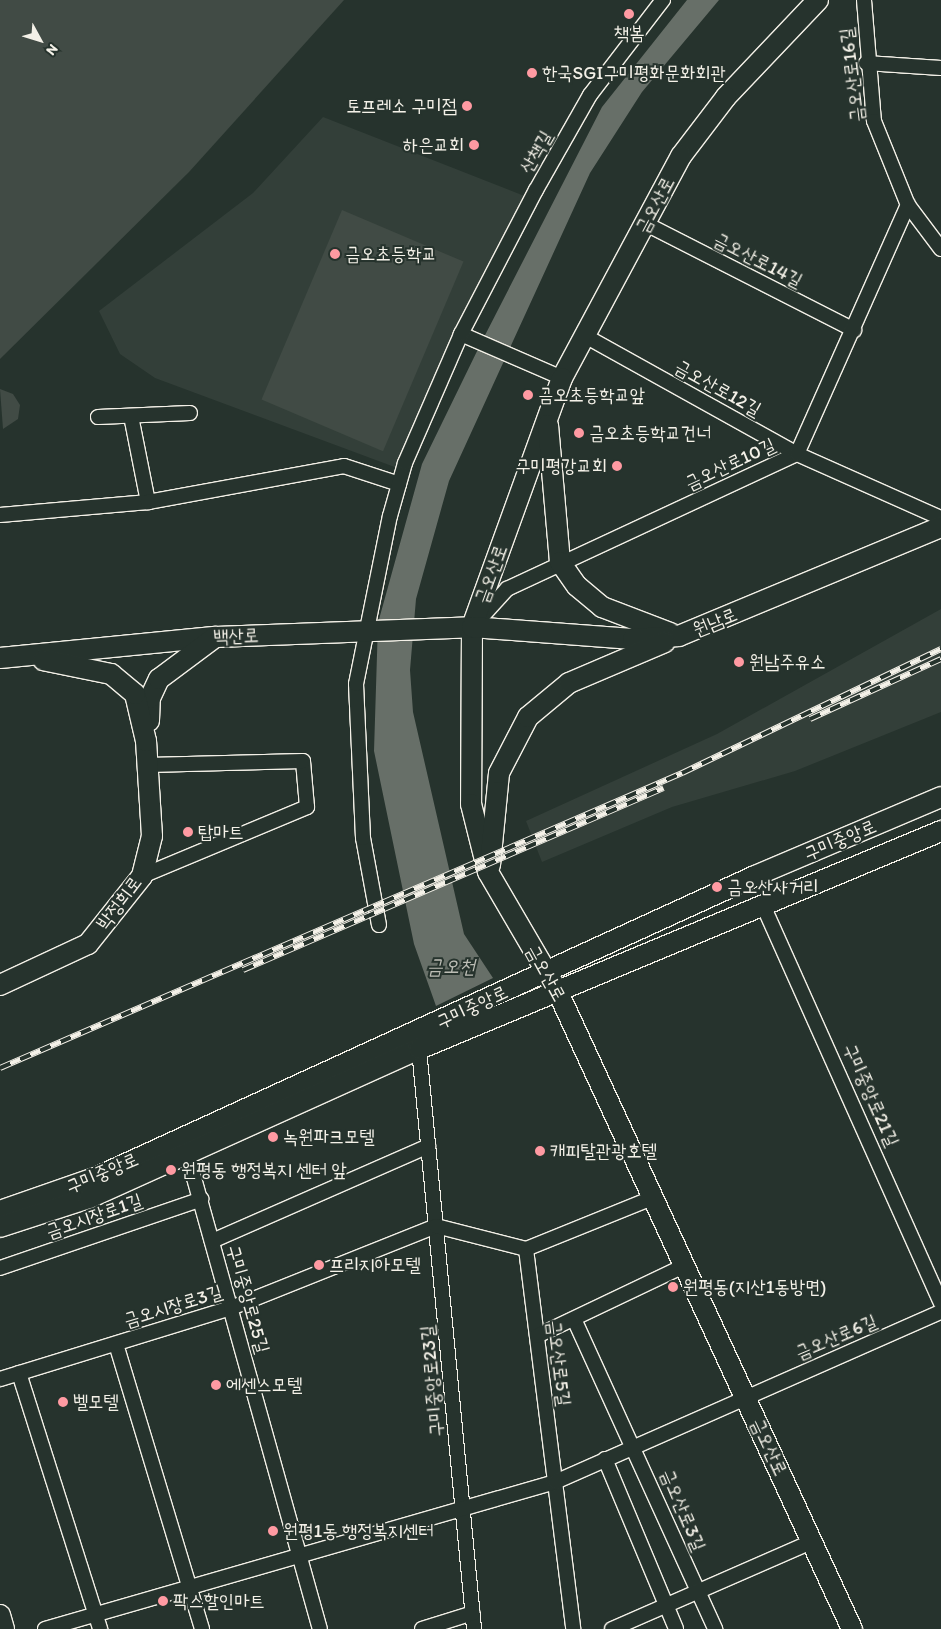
<!DOCTYPE html>
<html>
<head>
<meta charset="utf-8">
<style>
  body { margin:0 }
  #map { position:relative; width:941px; height:1629px; overflow:hidden; background:#26332d; font-family:Itim,"Poor Story",sans-serif }
  div>[style] { position:absolute }
  .built>* { inset:0; background:#333f39 }
  .green>* { inset:0; background:#414b45; transform-origin:0 0 }
  .water>* { inset:0; background:#676f68 }
  .roads { filter:drop-shadow(1px 0 #f4f1e8) drop-shadow(-1px 0 #f4f1e8) drop-shadow(0 1px #f4f1e8) drop-shadow(0 -1px #f4f1e8) }
  .street>* { height:14px; margin:-7px; padding:0 7px; transform-origin:7px; border-radius:7px; background:#26332d }
  .secondary>* { height:20px; margin:-10px; padding:0 10px; transform-origin:10px; border-radius:10px; background:#26332d }
  .rail>* { height:5.5px; margin-top:-2.75px; transform-origin:0; background:repeating-linear-gradient(90deg,#26332d 0 11px,#f4f1e8 0 22px); box-sizing:border-box; border-block:1px solid #f4f1e8 }
  .dots>* { width:14px; height:14px; translate:-50% -50%; box-sizing:border-box; border:2px solid #26332d; border-radius:50% }
  span { translate:-50% -50%; white-space:nowrap; text-align:center; line-height:1.15; -webkit-text-stroke:4px #26332d; paint-order:stroke }
  .poi-label { font-size:19px; color:#f4f1e8 }
  .left { translate:0 -50%; text-align:left }
  .right { translate:-100% -50%; text-align:right }
  .street-label { font-size:19px; color:#f4f1e8 }
  .water-label { font-size:20px; color:#bcbdb5; font-style:italic }
  .north { position:absolute; left:15px; top:15px; width:50px; height:50px; -webkit-text-stroke:4px #26332d; paint-order:stroke; rotate:129deg; font-size:14px; font-weight:700; line-height:20px; text-align:center; color:#f4f1e8 }
  .north::after { content:''; display:block; margin:auto; width:18px; height:22px; background:#f4f1e8; clip-path:polygon(50% 0,100% 100%,50% 72%,0 100%) }
</style>
</head>
<body>
<div id="map">
  <div class="built">
    <div style="clip-path:polygon(323px 117px,527px 197px,400px 469px,155px 378px,120px 354px,99px 311px,253px 193px)"></div>
    <div style="clip-path:polygon(941px 609px,941px 712px,795px 771px,672px 807px,542px 862px,526px 821px,717px 734px)"></div>
  </div>
  <div class="green">
    <div style="clip-path:polygon(0 0,344px 0,189px 172px,0 359px)"></div>
    <div style="left:342px;top:210px;width:132px;height:206px;rotate:23deg"></div>
    <div style="clip-path:polygon(0 389px,13px 394px,20px 405px,18px 419px,3px 429px)"></div>
  </div>
  <div class="water">
    <div style="clip-path:polygon(687px 0,719px 0,642px 92px,590px 173px,449px 481px,416px 599px,410px 670px,413px 712px,464px 934px,493px 978px,436px 1006px,414px 944px,374px 751px,378px 623px,422px 464px,481px 343px,602px 107px)"></div>
  </div>
  <div class="roads">
    <div class="street">
      <div style="left:864px;top:0;width:121px;rotate:85.3deg"></div>
      <div style="left:874px;top:121px;width:91px;rotate:68deg"></div>
      <div style="left:908px;top:205px;width:55px;rotate:53.1deg"></div>
      <div style="left:866px;top:63px;width:75px;rotate:3.8deg"></div>
      <div style="left:644px;top:223px;width:236px;rotate:27deg"></div>
      <div style="left:461px;top:334px;width:110px;rotate:23.5deg"></div>
      <div style="left:587px;top:337px;width:240px;rotate:29.1deg"></div>
      <div style="left:797px;top:454px;width:158px;rotate:24deg"></div>
      <div style="left:131px;top:416px;width:88px;rotate:78.8deg"></div>
      <div style="left:98px;top:417px;width:92px;rotate:-2.5deg"></div>
      <div style="left:0;top:515px;width:149px;rotate:-5deg"></div>
      <div style="left:148px;top:502px;width:199px;rotate:-10.4deg"></div>
      <div style="left:344px;top:466px;width:58px;rotate:18.1deg"></div>
      <div style="left:477px;top:622px;width:45px;rotate:-47.7deg"></div>
      <div style="left:507px;top:589px;width:320px;rotate:-25deg"></div>
      <div style="left:797px;top:454px;width:273px;rotate:-66deg"></div>
      <div style="left:142px;top:876px;width:179px;rotate:-22.7deg"></div>
      <div style="left:307px;top:807px;width:46px;rotate:-95deg"></div>
      <div style="left:303px;top:761px;width:155px;rotate:178.5deg"></div>
      <div style="left:762px;top:903px;width:438px;rotate:65.9deg"></div>
      <div style="left:379px;top:925px;width:88px;rotate:-100.4deg"></div>
      <div style="left:363px;top:838px;width:154px;rotate:-92.6deg"></div>
      <div style="left:356px;top:684px;width:171px;rotate:-78.6deg"></div>
      <div style="left:390px;top:516px;width:55px;rotate:-74.2deg"></div>
      <div style="left:405px;top:463px;width:141px;rotate:-66.5deg"></div>
      <div style="left:461px;top:334px;width:162px;rotate:-62.5deg"></div>
      <div style="left:536px;top:190px;width:109px;rotate:-60.4deg"></div>
      <div style="left:590px;top:95px;width:120px;rotate:-52.5deg"></div>
      <div style="left:419px;top:1049px;width:583px;rotate:84.58deg"></div>
      <div style="left:187px;top:1153px;width:494px;rotate:74.4deg"></div>
      <div style="left:212px;top:1241px;width:236px;rotate:-23.7deg"></div>
      <div style="left:526px;top:1249px;width:383px;rotate:82.9deg"></div>
      <div style="left:0;top:1268px;width:213px;rotate:-18.9deg"></div>
      <div style="left:574px;top:1319px;width:341px;rotate:65.5deg"></div>
      <div style="left:537px;top:1336px;width:165px;rotate:-25.5deg"></div>
      <div style="left:116px;top:1344px;width:298px;rotate:73.2deg"></div>
      <div style="left:19px;top:1373px;width:269px;rotate:72.4deg"></div>
      <div style="left:0;top:1379px;width:242px;rotate:-17.1deg"></div>
      <div style="left:231px;top:1308px;width:221px;rotate:-21.8deg"></div>
      <div style="left:436px;top:1226px;width:93px;rotate:14.3deg"></div>
      <div style="left:526px;top:1249px;width:139px;rotate:-22deg"></div>
      <div style="left:605px;top:1459px;width:184px;rotate:67.3deg"></div>
      <div style="left:45px;top:1629px;width:531px;rotate:-16.08deg"></div>
      <div style="left:555px;top:1482px;width:422px;rotate:-23.8deg"></div>
      <div style="left:422px;top:1629px;width:53px;rotate:-17.4deg"></div>
      <div style="left:612px;top:1629px;width:219px;rotate:-23.6deg"></div>
    </div>
    <div class="secondary">
      <div style="left:818px;top:0;width:134px;rotate:133.5deg"></div>
      <div style="left:726px;top:97px;width:74px;rotate:127.3deg"></div>
      <div style="left:681px;top:156px;width:252px;rotate:118.2deg"></div>
      <div style="left:562px;top:378px;width:265px;rotate:109.9deg"></div>
      <div style="left:472px;top:627px;width:177px;rotate:90.3deg"></div>
      <div style="left:471px;top:804px;width:70px;rotate:76deg"></div>
      <div style="left:488px;top:872px;width:137px;rotate:59.7deg"></div>
      <div style="left:557px;top:990px;width:704px;rotate:65.22deg"></div>
      <div style="left:548px;top:425px;width:138px;rotate:85deg"></div>
      <div style="left:560px;top:562px;width:29px;rotate:55deg"></div>
      <div style="left:577px;top:586px;width:33px;rotate:40deg"></div>
      <div style="left:602px;top:607px;width:73px;rotate:20.9deg"></div>
      <div style="left:0;top:658px;width:217px;rotate:-5.6deg"></div>
      <div style="left:216px;top:637px;width:256px;rotate:-2.2deg"></div>
      <div style="left:472px;top:627px;width:161px;rotate:4.3deg"></div>
      <div style="left:633px;top:639px;width:46px;rotate:-3.7deg"></div>
      <div style="left:679px;top:636px;width:284px;rotate:-22.6deg"></div>
      <div style="left:149px;top:721px;width:23px;rotate:-88deg"></div>
      <div style="left:150px;top:698px;width:21px;rotate:-65deg"></div>
      <div style="left:159px;top:679px;width:69px;rotate:-36.7deg"></div>
      <div style="left:490px;top:865px;width:92px;rotate:-84.4deg"></div>
      <div style="left:499px;top:773px;width:63px;rotate:-62.6deg"></div>
      <div style="left:528px;top:717px;width:53px;rotate:-39.7deg"></div>
      <div style="left:569px;top:683px;width:104px;rotate:-23.1deg"></div>
      <div style="left:0;top:985px;width:97px;rotate:-25deg"></div>
      <div style="left:88px;top:944px;width:87px;rotate:-51.5deg"></div>
      <div style="left:142px;top:876px;width:41px;rotate:-76deg"></div>
      <div style="left:152px;top:836px;width:95px;rotate:-93.6deg"></div>
      <div style="left:146px;top:741px;width:48px;rotate:-103.2deg"></div>
      <div style="left:135px;top:694px;width:31px;rotate:-140deg"></div>
      <div style="left:111px;top:674px;width:69px;rotate:-168.4deg"></div>
      <div style="left:0;top:1211px;width:101px;rotate:-19.2deg"></div>
      <div style="left:95px;top:1178px;width:726px;rotate:-24.59deg"></div>
      <div style="left:755px;top:876px;width:202px;rotate:-23deg"></div>
      <div style="left:0;top:1227px;width:94px;rotate:-18deg"></div>
      <div style="left:89px;top:1198px;width:362px;rotate:-24.3deg"></div>
      <div style="left:419px;top:1049px;width:566px;rotate:-22.67deg"></div>
      <div style="left:0;top:1615px;width:15px;rotate:74deg"></div>
    </div>
  </div>
  <div class="rail">
    <div style="left:810px;top:719px;width:144px;rotate:-24.6deg"></div>
    <div style="left:243px;top:970px;width:458px;rotate:-23.4deg"></div>
    <div style="left:0;top:1068px;width:743px;rotate:-23.39deg"></div>
    <div style="left:682px;top:773px;width:287px;rotate:-25.6deg"></div>
  </div>
  <div class="dots">
    <div style="left:629px;top:14px;background:#ff9aa2"></div>
    <div style="left:532px;top:73px;background:#ff9aa2"></div>
    <div style="left:467px;top:106px;background:#ff9aa2"></div>
    <div style="left:474px;top:145px;background:#ff9aa2"></div>
    <div style="left:335px;top:254px;background:#ff9aa2"></div>
    <div style="left:528px;top:395px;background:#ff9aa2"></div>
    <div style="left:579px;top:433px;background:#ff9aa2"></div>
    <div style="left:617px;top:466px;background:#ff9aa2"></div>
    <div style="left:739px;top:662px;background:#ff9aa2"></div>
    <div style="left:188px;top:832px;background:#ff9aa2"></div>
    <div style="left:717px;top:887px;background:#ff9aa2"></div>
    <div style="left:273px;top:1137px;background:#ff9aa2"></div>
    <div style="left:540px;top:1151px;background:#ff9aa2"></div>
    <div style="left:171px;top:1170px;background:#ff9aa2"></div>
    <div style="left:319px;top:1265px;background:#ff9aa2"></div>
    <div style="left:673px;top:1287px;background:#ff9aa2"></div>
    <div style="left:216px;top:1385px;background:#ff9aa2"></div>
    <div style="left:63px;top:1402px;background:#ff9aa2"></div>
    <div style="left:273px;top:1531px;background:#ff9aa2"></div>
    <div style="left:163px;top:1601px;background:#ff9aa2"></div>
  </div>
  <div class="poi-label">
    <span style="left:629px;top:33px">책봄</span>
    <span class="left" style="left:542px;top:73px">한국SGI구미평화문화회관</span>
    <span class="right" style="left:457px;top:106px">토프레소 구미점</span>
    <span class="right" style="left:464px;top:145px">하은교회</span>
    <span class="left" style="left:345px;top:254px">금오초등학교</span>
    <span class="left" style="left:538px;top:395px">금오초등학교앞</span>
    <span class="left" style="left:589px;top:433px">금오초등학교건너</span>
    <span class="right" style="left:607px;top:466px">구미평강교회</span>
    <span class="left" style="left:749px;top:662px">원남주유소</span>
    <span class="left" style="left:198px;top:832px">탑마트</span>
    <span class="left" style="left:727px;top:887px">금오산사거리</span>
    <span class="left" style="left:283px;top:1137px">녹원파크모텔</span>
    <span class="left" style="left:550px;top:1151px">캐피탈관광호텔</span>
    <span class="left" style="left:181px;top:1170px">원평동 행정복지 센터 앞</span>
    <span class="left" style="left:329px;top:1265px">프리지아모텔</span>
    <span class="left" style="left:683px;top:1287px">원평동(지산1동방면)</span>
    <span class="left" style="left:226px;top:1385px">에센스모텔</span>
    <span class="left" style="left:73px;top:1402px">벨모텔</span>
    <span class="left" style="left:283px;top:1531px">원평1동 행정복지센터</span>
    <span class="left" style="left:173px;top:1601px">팍스할인마트</span>
  </div>
  <div class="street-label">
    <span style="left:852px;top:75px;rotate:-97deg">금오산로16길</span>
    <span style="left:536px;top:152px;rotate:-60deg">산책길</span>
    <span style="left:655px;top:205px;rotate:-62deg">금오산로</span>
    <span style="left:758px;top:260px;rotate:27deg">금오산로14길</span>
    <span style="left:718px;top:388px;rotate:29deg">금오산로12길</span>
    <span style="left:730px;top:464px;rotate:-25deg">금오산로10길</span>
    <span style="left:491px;top:574px;rotate:-70deg">금오산로</span>
    <span style="left:715px;top:622px;rotate:-22deg">원남로</span>
    <span style="left:236px;top:636px;rotate:-2deg">백산로</span>
    <span style="left:840px;top:840px;rotate:-23deg">구미중앙로</span>
    <span style="left:119px;top:903px;rotate:-53deg">박정희로</span>
    <span style="left:546px;top:973px;rotate:61deg">금오산로</span>
    <span style="left:472px;top:1007px;rotate:-25deg">구미중앙로</span>
    <span style="left:871px;top:1095px;rotate:66deg">구미중앙로21길</span>
    <span style="left:102px;top:1173px;rotate:-23deg">구미중앙로</span>
    <span style="left:94px;top:1216px;rotate:-19deg">금오시장로1길</span>
    <span style="left:248px;top:1299px;rotate:74deg">구미중앙로25길</span>
    <span style="left:173px;top:1306px;rotate:-17deg">금오시장로3길</span>
    <span style="left:836px;top:1337px;rotate:-23deg">금오산로6길</span>
    <span style="left:559px;top:1363px;rotate:83deg">금오산로5길</span>
    <span style="left:432px;top:1381px;rotate:-95deg">구미중앙로23길</span>
    <span style="left:769px;top:1447px;rotate:65deg">금오산로</span>
    <span style="left:683px;top:1510px;rotate:67deg">금오산로3길</span>
  </div>
  <div class="water-label">
    <span style="left:451px;top:966px">금오천</span>
  </div>
  <div class="north">N</div>
</div>
</body>
</html>
